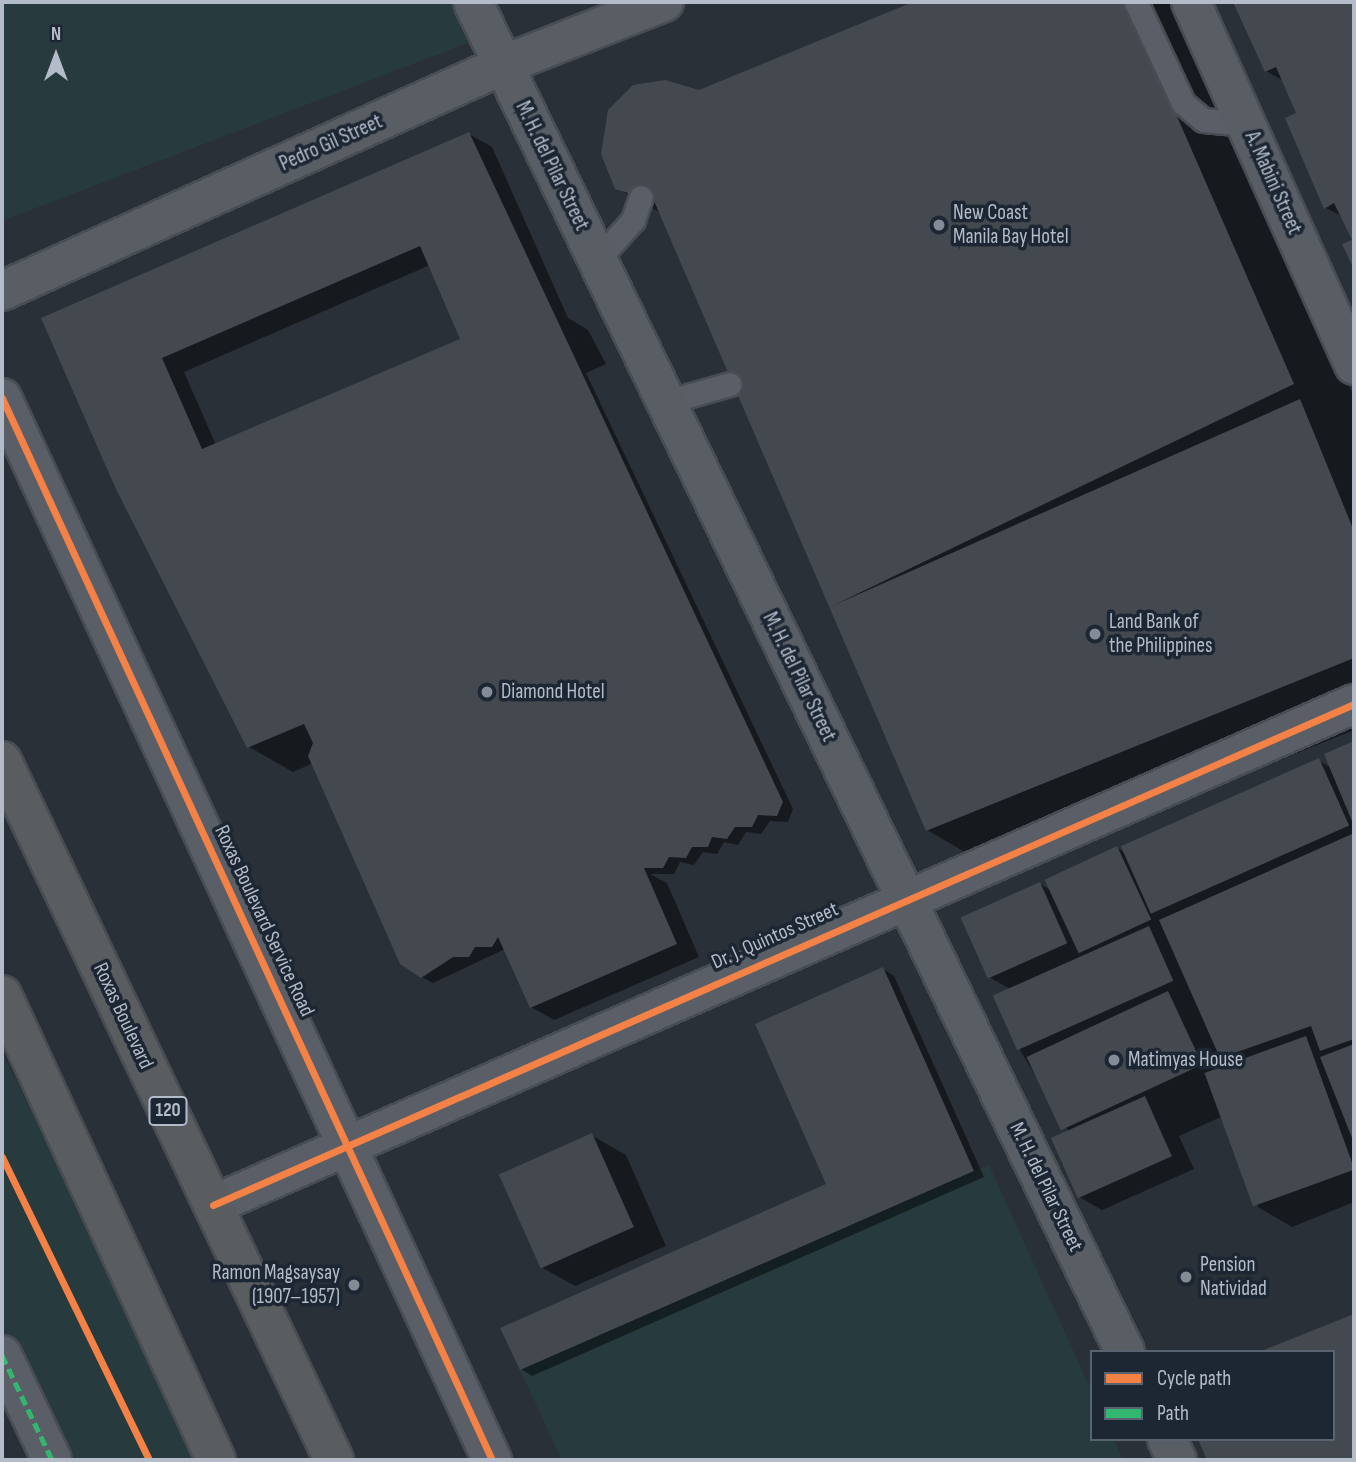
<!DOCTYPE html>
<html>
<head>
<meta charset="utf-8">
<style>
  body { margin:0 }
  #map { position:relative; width:1356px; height:1462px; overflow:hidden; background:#2a3038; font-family:"Sofia Sans Condensed",sans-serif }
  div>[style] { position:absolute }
  .green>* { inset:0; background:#273a3e }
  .shadow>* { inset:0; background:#0007 }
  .building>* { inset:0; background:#444950; transform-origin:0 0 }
  .roads { filter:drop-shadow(2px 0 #484c53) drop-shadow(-2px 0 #484c53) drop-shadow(0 2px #484c53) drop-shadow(0 -2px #484c53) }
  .lane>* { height:23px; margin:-11.5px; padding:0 11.5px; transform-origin:11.5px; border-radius:11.5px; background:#5a5e66 }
  .street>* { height:38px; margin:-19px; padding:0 19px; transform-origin:19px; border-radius:19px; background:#5a5e66 }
  .secondary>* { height:38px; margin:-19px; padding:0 19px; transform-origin:19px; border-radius:19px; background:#595d64 }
  .highway>* { height:38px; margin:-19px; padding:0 19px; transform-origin:19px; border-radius:19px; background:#5a5d60 }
  .quiet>* { height:5px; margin-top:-2.5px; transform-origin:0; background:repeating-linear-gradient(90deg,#33b770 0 10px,transparent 0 15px) }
  .cycleway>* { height:7px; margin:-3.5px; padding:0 3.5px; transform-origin:3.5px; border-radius:3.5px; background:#f48246 }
  .dots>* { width:19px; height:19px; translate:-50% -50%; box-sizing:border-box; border:4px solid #1d2633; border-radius:50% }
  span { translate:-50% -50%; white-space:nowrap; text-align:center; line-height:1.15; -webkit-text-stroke:7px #1d2633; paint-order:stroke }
  .shield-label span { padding:2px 5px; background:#1d2633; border:2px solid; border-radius:5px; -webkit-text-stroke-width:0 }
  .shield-label { font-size:19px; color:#b4bcc9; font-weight:700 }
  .street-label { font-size:21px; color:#b4bcc9 }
  .poi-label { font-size:21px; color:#b4bcc9 }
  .left { translate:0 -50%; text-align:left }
  .right { translate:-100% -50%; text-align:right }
  .frame { position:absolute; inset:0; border:4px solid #b4bcc9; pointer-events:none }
  .legend { position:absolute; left:1090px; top:1350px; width:245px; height:91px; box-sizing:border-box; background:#1d2633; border:2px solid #59626f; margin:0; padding:9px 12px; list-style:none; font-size:21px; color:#b4bcc9 }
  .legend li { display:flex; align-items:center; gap:14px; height:35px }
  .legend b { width:35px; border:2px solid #59626f }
  .north { position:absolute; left:21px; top:21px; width:70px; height:70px; -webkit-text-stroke:5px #1d2633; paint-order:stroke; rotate:0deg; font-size:19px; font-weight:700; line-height:28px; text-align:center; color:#b4bcc9 }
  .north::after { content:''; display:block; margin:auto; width:24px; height:32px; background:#b4bcc9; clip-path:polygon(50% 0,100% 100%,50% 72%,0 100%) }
</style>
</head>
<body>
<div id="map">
  <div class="green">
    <div style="clip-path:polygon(2px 2px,452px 2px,473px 41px,2px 221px)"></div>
    <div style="clip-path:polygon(2px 1052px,203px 1460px,39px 1460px,2px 1380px)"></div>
    <div style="clip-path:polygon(989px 1165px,1092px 1392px,1092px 1439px,1113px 1439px,1123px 1460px,562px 1460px,520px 1370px)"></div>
  </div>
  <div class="shadow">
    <div style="clip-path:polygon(917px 2px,1182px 2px,1354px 397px,1354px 730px,1001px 873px,927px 830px,661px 213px,617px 188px,699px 92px)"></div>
    <div style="clip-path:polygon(1235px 2px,1354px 2px,1354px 240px,1343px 217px,1326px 208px,1298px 113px,1284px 81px,1266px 71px)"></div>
    <div style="clip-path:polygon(evenodd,469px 134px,492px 147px,568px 318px,588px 330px,606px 364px,586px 373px,793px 809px,788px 822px,770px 821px,761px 834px,746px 832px,738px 845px,724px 842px,717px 854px,703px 852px,694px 865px,680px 862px,674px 874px,650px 874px,667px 883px,699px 957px,554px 1020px,531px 1007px,505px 949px,433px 983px,422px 977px,313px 763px,293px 772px,249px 747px,43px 318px,469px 134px,430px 265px,463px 340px,216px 445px,184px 372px,430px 265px)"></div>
    <div style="clip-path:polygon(1354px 743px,1354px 1202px,1292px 1227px,1258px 1207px,1223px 1116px,1179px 1136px,1194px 1169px,1102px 1210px,1079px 1197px,1069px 1132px,1020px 1050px,1012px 990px,989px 977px,1040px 884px,1052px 891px,1117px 848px,1126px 853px,1318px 760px,1331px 768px,1326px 755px)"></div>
    <div style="clip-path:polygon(883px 969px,894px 976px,984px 1177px,532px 1376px,521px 1369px,828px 1185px)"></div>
    <div style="clip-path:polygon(591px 1135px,626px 1155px,666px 1246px,575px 1286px,541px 1267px)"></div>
    <div style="clip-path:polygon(1354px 1315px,1354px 1460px,1209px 1460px,1200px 1439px,1333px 1439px,1333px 1352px,1263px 1352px)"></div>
  </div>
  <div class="building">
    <div style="clip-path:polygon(913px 2px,1127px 2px,1294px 384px,832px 606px,1300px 399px,1354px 531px,1354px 658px,926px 831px,654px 201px,615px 189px,601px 154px,608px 110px,633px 85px,665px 80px,699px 90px)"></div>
    <div style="clip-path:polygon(1233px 2px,1354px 2px,1354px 269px,1342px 244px,1352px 240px,1334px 203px,1324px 209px,1285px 118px,1296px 113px,1276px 67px,1265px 72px)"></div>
    <div style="clip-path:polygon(evenodd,469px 132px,783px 802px,777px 816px,758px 815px,752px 827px,735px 827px,727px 839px,712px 837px,708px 847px,692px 847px,686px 858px,669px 857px,663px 868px,644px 868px,677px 944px,530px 1008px,498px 937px,492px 947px,475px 947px,469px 957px,453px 957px,421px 978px,400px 964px,308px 756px,313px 743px,304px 724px,247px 748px,115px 487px,41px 318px,469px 132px,420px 246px,460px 339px,202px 449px,162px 358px,420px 246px)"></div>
    <div style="clip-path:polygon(1354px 741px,1354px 826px,1324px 754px)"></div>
    <div style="left:1319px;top:758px;width:74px;height:217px;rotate:66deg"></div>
    <div style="clip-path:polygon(1352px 834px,1354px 1039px,1320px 1051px,1311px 1026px,1220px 1058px,1159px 920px)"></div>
    <div style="left:1117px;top:846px;width:81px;height:80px;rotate:65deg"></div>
    <div style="left:1040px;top:882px;width:67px;height:87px;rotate:66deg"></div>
    <div style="left:1149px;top:926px;width:60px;height:171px;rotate:66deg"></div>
    <div style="clip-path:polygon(883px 967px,974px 1171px,520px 1370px,500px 1328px,826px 1184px,755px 1024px)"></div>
    <div style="left:1168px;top:991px;width:81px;height:156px;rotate:65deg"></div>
    <div style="left:1306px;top:1036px;width:142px;height:108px;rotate:70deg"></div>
    <div style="clip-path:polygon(1354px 1044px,1354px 1143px,1320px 1057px)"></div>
    <div style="left:1145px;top:1096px;width:66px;height:103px;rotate:66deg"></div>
    <div style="left:592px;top:1133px;width:103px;height:102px;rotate:66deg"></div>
    <div style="clip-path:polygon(1354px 1314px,1354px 1460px,1207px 1460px,1198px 1439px,1333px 1439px,1333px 1352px,1259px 1352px)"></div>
  </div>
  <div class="roads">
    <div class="lane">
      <div style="left:1136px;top:2px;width:111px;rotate:65deg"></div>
      <div style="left:1183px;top:103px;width:26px;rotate:40deg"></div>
      <div style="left:1203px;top:120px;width:43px;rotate:5.3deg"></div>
      <div style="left:597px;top:260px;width:54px;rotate:-48deg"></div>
      <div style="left:633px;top:220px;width:24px;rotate:-71deg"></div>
      <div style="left:666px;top:402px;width:66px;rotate:-15.7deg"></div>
    </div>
    <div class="street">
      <div style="left:2px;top:398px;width:1170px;rotate:65.23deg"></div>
      <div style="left:213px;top:1205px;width:1246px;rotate:-23.71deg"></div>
      <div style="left:2px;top:1355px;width:116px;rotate:64.5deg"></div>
    </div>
    <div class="secondary">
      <div style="left:473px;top:2px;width:1499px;rotate:64.22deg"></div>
      <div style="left:1191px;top:2px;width:398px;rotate:65.8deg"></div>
      <div style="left:2px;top:291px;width:550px;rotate:-24.28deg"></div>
      <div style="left:503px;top:65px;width:173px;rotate:-21.4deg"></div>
      <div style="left:1167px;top:1439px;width:23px;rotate:65deg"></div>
    </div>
    <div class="highway">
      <div style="left:2px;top:761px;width:774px;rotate:64.59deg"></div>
      <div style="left:2px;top:995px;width:512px;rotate:65.29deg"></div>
    </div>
  </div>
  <div class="quiet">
    <div style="left:2px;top:1355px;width:116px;rotate:64.5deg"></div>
  </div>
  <div class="cycleway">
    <div style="left:2px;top:398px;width:1170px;rotate:65.23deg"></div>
    <div style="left:2px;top:1157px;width:337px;rotate:64.1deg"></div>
    <div style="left:213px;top:1205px;width:1246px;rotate:-23.71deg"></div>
  </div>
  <div class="dots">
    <div style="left:939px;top:225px;background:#848b96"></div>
    <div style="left:1095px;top:634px;background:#848b96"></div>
    <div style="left:487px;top:692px;background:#848b96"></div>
    <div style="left:1114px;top:1060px;background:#848b96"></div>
    <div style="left:1186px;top:1277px;background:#848b96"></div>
    <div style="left:354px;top:1285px;background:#848b96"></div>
  </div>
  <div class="shield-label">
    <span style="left:168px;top:1111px">120</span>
  </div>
  <div class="street-label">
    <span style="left:331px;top:143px;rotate:-24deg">Pedro Gil Street</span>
    <span style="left:552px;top:166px;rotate:64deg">M. H. del Pilar Street</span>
    <span style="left:1273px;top:183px;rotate:66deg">A. Mabini Street</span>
    <span style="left:799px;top:677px;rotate:64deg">M. H. del Pilar Street</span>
    <span style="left:264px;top:921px;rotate:65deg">Roxas Boulevard Service Road</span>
    <span style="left:775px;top:936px;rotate:-24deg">Dr. J. Quintos Street</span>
    <span style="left:123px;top:1016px;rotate:65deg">Roxas Boulevard</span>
    <span style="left:1046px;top:1187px;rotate:64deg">M. H. del Pilar Street</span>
  </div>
  <div class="poi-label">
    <span class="left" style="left:953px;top:225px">New Coast<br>Manila Bay Hotel</span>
    <span class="left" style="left:1109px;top:634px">Land Bank of<br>the Philippines</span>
    <span class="left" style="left:501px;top:692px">Diamond Hotel</span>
    <span class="left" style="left:1128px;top:1060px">Matimyas House</span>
    <span class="left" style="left:1200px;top:1277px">Pension<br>Natividad</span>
    <span class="right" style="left:340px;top:1285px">Ramon Magsaysay<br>(1907–1957)</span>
  </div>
  <div class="frame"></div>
  <ul class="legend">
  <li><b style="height:9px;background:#f48246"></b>Cycle path</li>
  <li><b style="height:9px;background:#33b770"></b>Path</li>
  </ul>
  <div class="north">N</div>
</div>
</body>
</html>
